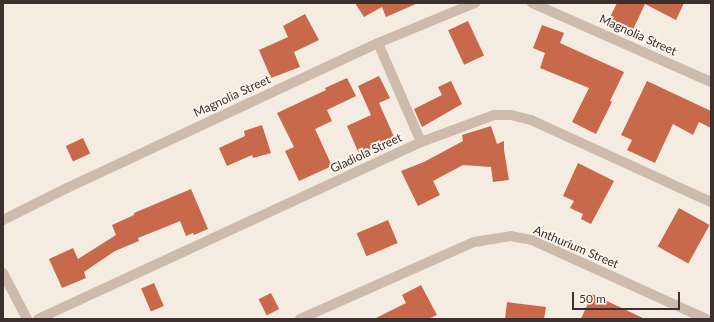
<!DOCTYPE html>
<html>
<head>
<meta charset="utf-8">
<style>
  body { margin:0 }
  #map { position:relative; width:714px; height:322px; overflow:hidden; background:#f4ebe1; font-family:Lato,sans-serif }
  div>[style] { position:absolute }
  .building>* { inset:0; background:#c8694b; transform-origin:0 0 }
  .minor>* { height:10px; margin:-5px; padding:0 5px; transform-origin:5px; border-radius:5px; background:#cdbbac }
  span { translate:-50% -50%; white-space:nowrap; text-align:center; line-height:1.15; -webkit-text-stroke:4px #fbf5ee; paint-order:stroke }
  .street-label { font-size:12px; color:#3b302b }
  .frame { position:absolute; inset:0; border:4px solid #3b302b; pointer-events:none }
  .scale { position:absolute; left:572px; top:292px; width:108px; height:18px; box-sizing:border-box; border:2px solid #3b302b; border-top:0; padding-left:5px; font-size:12px; line-height:14px; white-space:nowrap; color:#3b302b; -webkit-text-stroke:3px #fbf5ee; paint-order:stroke }
</style>
</head>
<body>
<div id="map">
  <div class="building">
    <div style="clip-path:polygon(355px 3px,418px 3px,386px 17px,382px 7px,364px 17px)"></div>
    <div style="clip-path:polygon(617px 3px,684px 3px,676px 20px,645px 4px,630px 36px,606px 25px)"></div>
    <div style="clip-path:polygon(305px 14px,319px 40px,294px 52px,300px 67px,271px 78px,259px 50px,288px 37px,283px 26px)"></div>
    <div style="left:468px;top:21px;width:38px;height:22px;rotate:65deg"></div>
    <div style="clip-path:polygon(542px 25px,564px 33px,560px 43px,624px 72px,610px 101px,612px 102px,596px 134px,572px 122px,589px 88px,540px 68px,545px 53px,533px 48px)"></div>
    <div style="clip-path:polygon(379px 76px,390px 98px,379px 103px,395px 139px,359px 154px,347px 126px,371px 115px,358px 86px)"></div>
    <div style="clip-path:polygon(347px 78px,356px 96px,327px 110px,332px 121px,315px 129px,332px 166px,299px 181px,285px 151px,294px 147px,277px 113px,326px 90px,325px 88px)"></div>
    <div style="clip-path:polygon(451px 81px,462px 104px,422px 127px,414px 109px,442px 95px,438px 87px)"></div>
    <div style="clip-path:polygon(647px 81px,711px 111px,711px 128px,699px 122px,693px 135px,673px 124px,655px 163px,627px 150px,632px 140px,621px 135px)"></div>
    <div style="clip-path:polygon(262px 125px,271px 153px,253px 158px,252px 155px,227px 166px,219px 148px,245px 136px,244px 131px)"></div>
    <div style="clip-path:polygon(491px 126px,497px 144px,504px 141px,504px 150px,509px 180px,493px 182px,491px 167px,463px 165px,433px 181px,440px 195px,418px 206px,401px 171px,424px 162px,463px 141px,462px 135px)"></div>
    <div style="left:83px;top:138px;width:17px;height:19px;rotate:65deg"></div>
    <div style="clip-path:polygon(578px 163px,614px 181px,591px 224px,581px 219px,583px 214px,570px 208px,574px 201px,563px 196px)"></div>
    <div style="clip-path:polygon(191px 189px,208px 229px,194px 235px,193px 233px,186px 236px,180px 221px,173px 224px,138px 238px,139px 241px,115px 251px,84px 272px,86px 278px,62px 288px,49px 259px,73px 248px,78px 259px,116px 235px,112px 225px,134px 215px,134px 213px)"></div>
    <div style="left:679px;top:208px;width:35px;height:44px;rotate:29deg"></div>
    <div style="left:388px;top:220px;width:25px;height:34px;rotate:67deg"></div>
    <div style="left:154px;top:283px;width:25px;height:14px;rotate:67deg"></div>
    <div style="clip-path:polygon(421px 285px,437px 315px,428px 319px,374px 319px,406px 303px,402px 295px)"></div>
    <div style="left:271px;top:293px;width:18px;height:14px;rotate:63deg"></div>
    <div style="clip-path:polygon(592px 294px,645px 319px,581px 319px)"></div>
    <div style="clip-path:polygon(507px 302px,546px 307px,544px 319px,505px 319px)"></div>
  </div>
  <div class="minor">
    <div style="left:532px;top:3px;width:196px;rotate:23.8deg"></div>
    <div style="left:378px;top:43px;width:108px;rotate:66.5deg"></div>
    <div style="left:3px;top:220px;width:72px;rotate:-26.6deg"></div>
    <div style="left:67px;top:188px;width:343px;rotate:-25deg"></div>
    <div style="left:378px;top:43px;width:105px;rotate:-22.4deg"></div>
    <div style="left:3px;top:273px;width:52px;rotate:62.4deg"></div>
    <div style="left:38px;top:319px;width:422px;rotate:-24.8deg"></div>
    <div style="left:421px;top:142px;width:78px;rotate:-20.3deg"></div>
    <div style="left:494px;top:115px;width:17px"></div>
    <div style="left:511px;top:115px;width:21px;rotate:14deg"></div>
    <div style="left:531px;top:120px;width:198px;rotate:24.5deg"></div>
    <div style="left:300px;top:319px;width:190px;rotate:-23.9deg"></div>
    <div style="left:474px;top:242px;width:36px;rotate:-9deg"></div>
    <div style="left:510px;top:236px;width:22px;rotate:10deg"></div>
    <div style="left:532px;top:240px;width:191px;rotate:24.4deg"></div>
  </div>
  <div class="street-label">
    <span style="left:638px;top:35px;rotate:24deg">Magnolia Street</span>
    <span style="left:232px;top:96px;rotate:-25deg">Magnolia Street</span>
    <span style="left:366px;top:153px;rotate:-25deg">Gladiola Street</span>
    <span style="left:576px;top:247px;rotate:23deg">Anthurium Street</span>
  </div>
  <div class="frame"></div>
  <div class="scale">50 m</div>
</div>
</body>
</html>
